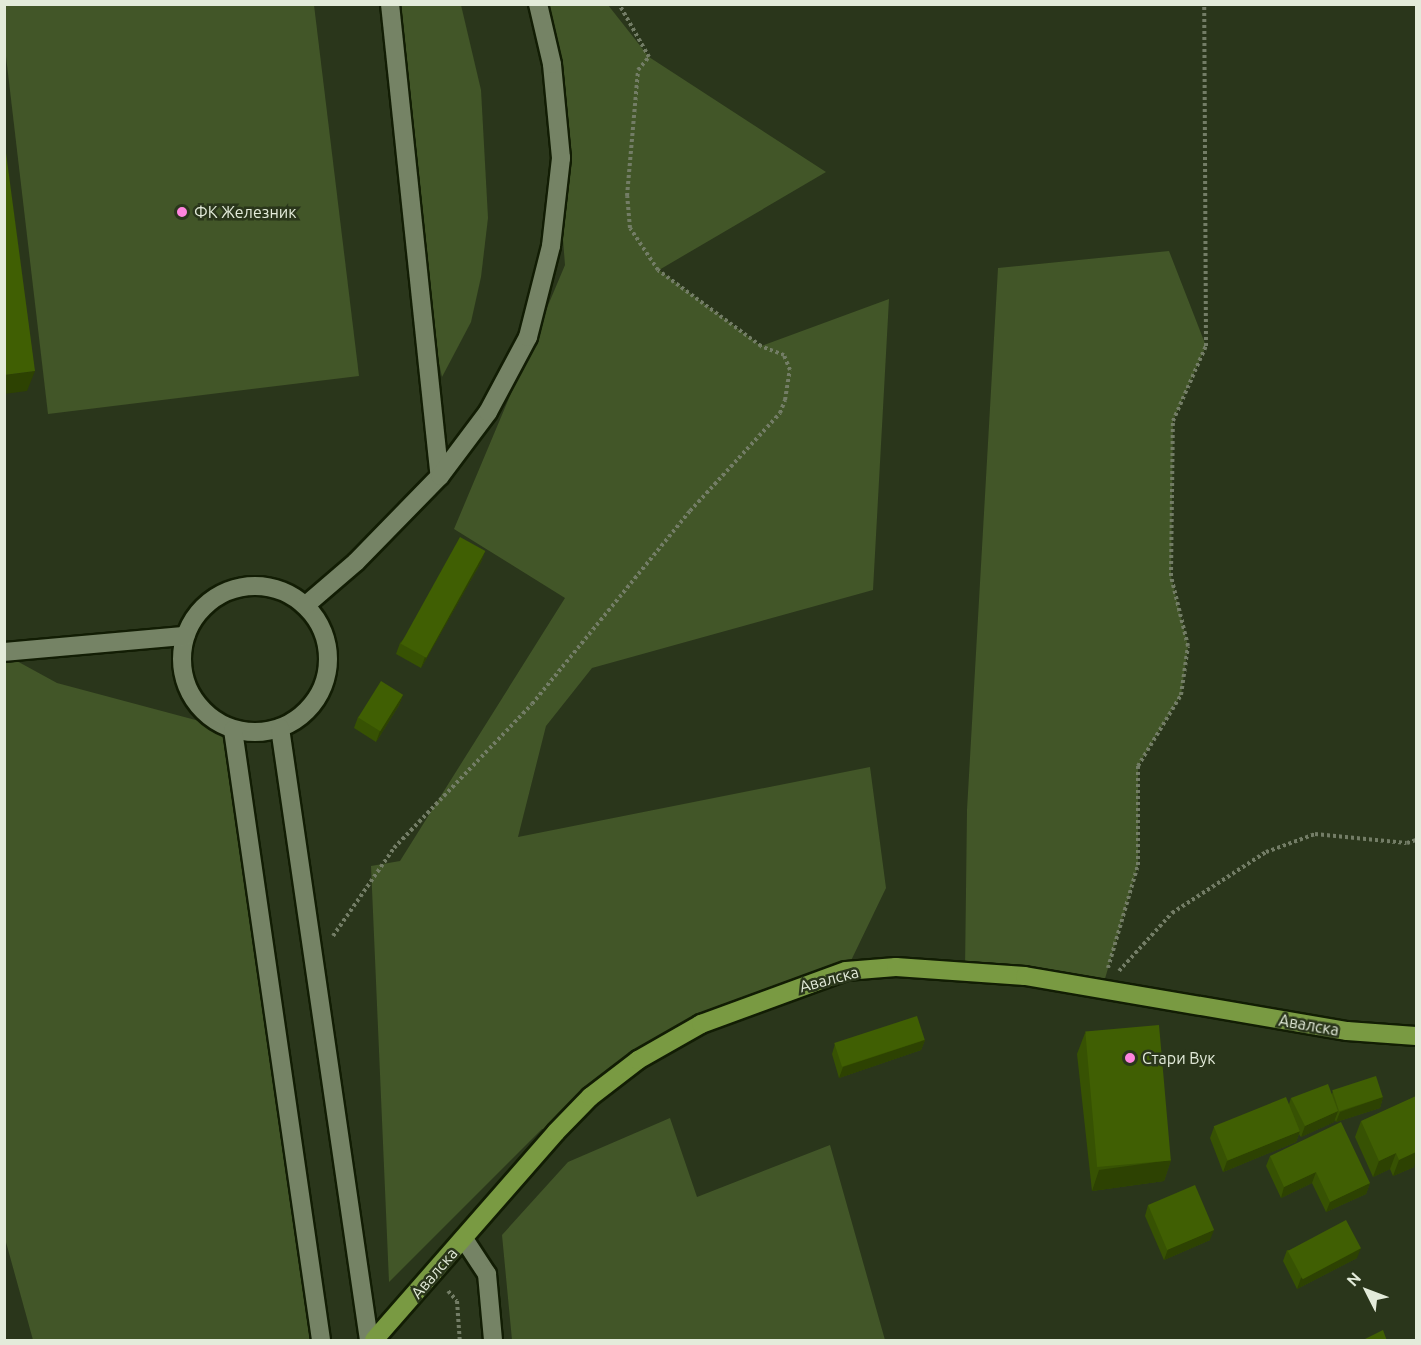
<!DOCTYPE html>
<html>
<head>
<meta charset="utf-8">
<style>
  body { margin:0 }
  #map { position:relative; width:1421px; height:1345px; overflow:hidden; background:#2a361b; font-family:Ubuntu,sans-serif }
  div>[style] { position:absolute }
  .green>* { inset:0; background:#425628 }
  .path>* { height:4px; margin-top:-2px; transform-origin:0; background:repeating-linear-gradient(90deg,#737d66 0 3px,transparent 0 6px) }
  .roads { filter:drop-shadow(2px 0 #121d04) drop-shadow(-2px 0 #121d04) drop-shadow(0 2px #121d04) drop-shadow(0 -2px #121d04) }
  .minor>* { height:18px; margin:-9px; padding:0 9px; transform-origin:9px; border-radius:9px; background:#758365 }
  .minor>.ring { margin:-9px; padding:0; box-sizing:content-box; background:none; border:18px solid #758365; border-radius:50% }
  .major>* { height:18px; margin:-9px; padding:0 9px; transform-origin:9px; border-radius:9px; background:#799a42 }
  .wall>* { inset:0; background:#375203 }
  .shaded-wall>* { inset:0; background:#2d4202 }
  .building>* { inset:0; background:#405f03; transform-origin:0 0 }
  .dots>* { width:16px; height:16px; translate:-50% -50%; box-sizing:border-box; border:3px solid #2a361b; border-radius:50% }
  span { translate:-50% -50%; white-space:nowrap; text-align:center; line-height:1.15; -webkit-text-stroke:5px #2a361b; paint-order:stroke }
  .poi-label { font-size:16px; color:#e3ebda }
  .left { translate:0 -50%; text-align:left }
  .street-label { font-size:16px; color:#e3ebda }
  .frame { position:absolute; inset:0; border:6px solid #e3ebda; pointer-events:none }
  .north { position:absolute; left:1337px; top:1261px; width:60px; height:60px; -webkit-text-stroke:4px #2a361b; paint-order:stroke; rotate:312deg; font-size:16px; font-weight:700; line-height:24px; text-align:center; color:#e3ebda }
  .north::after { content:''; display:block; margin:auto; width:21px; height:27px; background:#e3ebda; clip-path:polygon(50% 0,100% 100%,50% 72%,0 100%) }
</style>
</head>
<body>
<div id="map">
  <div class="green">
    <div style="clip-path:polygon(4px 5px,314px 5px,359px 376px,48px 414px,5px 48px)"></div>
    <div style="clip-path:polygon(397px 5px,461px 5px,481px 90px,488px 218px,481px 277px,471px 322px,442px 377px,431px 326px)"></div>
    <div style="clip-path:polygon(535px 5px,608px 5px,649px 57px,826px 172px,659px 270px,761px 346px,889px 299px,873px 590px,592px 668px,546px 726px,518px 837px,870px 767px,886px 888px,846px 971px,701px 1024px,556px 1132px,542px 1129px,389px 1282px,371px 866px,400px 861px,565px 598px,454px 529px,565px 265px,546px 25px)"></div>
    <div style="clip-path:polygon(1169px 251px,1206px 346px,1173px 421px,1171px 576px,1188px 646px,1181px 695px,1138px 766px,1138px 865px,1102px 989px,965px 970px,967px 810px,998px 268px)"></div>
    <div style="clip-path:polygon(4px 654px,57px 683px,233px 730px,321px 1340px,33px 1340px,4px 1235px)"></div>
    <div style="clip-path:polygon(670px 1118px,697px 1197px,830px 1145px,885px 1340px,512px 1340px,502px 1235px,568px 1162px)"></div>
  </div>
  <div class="path">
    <div style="left:333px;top:936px;width:107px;rotate:-55.3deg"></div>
    <div style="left:394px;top:848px;width:199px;rotate:-46.2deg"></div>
    <div style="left:532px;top:704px;width:249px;rotate:-50.7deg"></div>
    <div style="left:690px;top:511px;width:133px;rotate:-47.4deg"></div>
    <div style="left:780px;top:413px;width:14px;rotate:-69deg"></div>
    <div style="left:785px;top:400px;width:30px;rotate:-81deg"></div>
    <div style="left:790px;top:370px;width:16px;rotate:-112deg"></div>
    <div style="left:784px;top:355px;width:25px;rotate:-159deg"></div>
    <div style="left:761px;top:346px;width:128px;rotate:-143.6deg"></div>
    <div style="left:658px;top:270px;width:50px;rotate:-123.7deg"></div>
    <div style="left:630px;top:228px;width:32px;rotate:-95deg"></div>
    <div style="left:627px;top:196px;width:126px;rotate:-85deg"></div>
    <div style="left:638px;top:70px;width:17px;rotate:-50deg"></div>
    <div style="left:649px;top:57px;width:61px;rotate:-119.5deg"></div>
    <div style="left:1108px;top:968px;width:107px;rotate:-73.8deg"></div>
    <div style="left:1138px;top:865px;width:99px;rotate:-90deg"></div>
    <div style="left:1138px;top:766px;width:83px;rotate:-58.8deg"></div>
    <div style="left:1181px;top:695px;width:49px;rotate:-81.9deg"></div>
    <div style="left:1188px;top:646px;width:72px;rotate:-103.7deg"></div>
    <div style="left:1171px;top:576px;width:155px;rotate:-89.3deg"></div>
    <div style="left:1173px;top:421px;width:82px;rotate:-66.3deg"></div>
    <div style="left:1206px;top:346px;width:342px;rotate:-90.3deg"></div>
    <div style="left:1119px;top:971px;width:79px;rotate:-47.6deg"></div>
    <div style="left:1172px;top:913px;width:112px;rotate:-33deg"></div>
    <div style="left:1266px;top:852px;width:52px;rotate:-20.2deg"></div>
    <div style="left:1315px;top:834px;width:92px;rotate:5.6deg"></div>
    <div style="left:1407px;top:843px;width:9px;rotate:-18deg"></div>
    <div style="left:448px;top:1291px;width:13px;rotate:48deg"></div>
    <div style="left:457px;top:1301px;width:39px;rotate:86deg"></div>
  </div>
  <div class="roads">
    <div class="minor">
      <div style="left:390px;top:4px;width:475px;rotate:84deg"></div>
      <div class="ring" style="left:182px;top:586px;width:128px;height:128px"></div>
      <div style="left:306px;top:605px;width:66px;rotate:-40.7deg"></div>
      <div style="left:356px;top:562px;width:120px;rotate:-45.7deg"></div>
      <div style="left:440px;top:476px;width:80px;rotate:-53.1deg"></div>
      <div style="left:488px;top:412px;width:85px;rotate:-61.9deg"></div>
      <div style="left:528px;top:337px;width:94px;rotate:-75.8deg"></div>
      <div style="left:551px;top:246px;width:89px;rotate:-83.5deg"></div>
      <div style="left:561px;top:158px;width:94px;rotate:-95.5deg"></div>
      <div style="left:552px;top:64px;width:62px;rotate:-103.1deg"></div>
      <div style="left:4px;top:652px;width:182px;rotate:-5.1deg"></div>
      <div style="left:280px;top:728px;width:618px;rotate:81.73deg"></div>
      <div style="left:233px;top:730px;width:616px;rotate:81.79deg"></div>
      <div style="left:464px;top:1239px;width:42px;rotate:56.7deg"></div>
      <div style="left:487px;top:1274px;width:66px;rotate:84.8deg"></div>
    </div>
    <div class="major">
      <div style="left:374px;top:1340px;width:276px;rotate:-48.8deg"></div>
      <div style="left:556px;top:1132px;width:49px;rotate:-45.8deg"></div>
      <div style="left:590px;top:1097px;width:61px;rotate:-37.6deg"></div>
      <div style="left:638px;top:1060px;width:73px;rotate:-29.7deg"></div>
      <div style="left:701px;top:1024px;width:154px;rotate:-20.1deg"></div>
      <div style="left:846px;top:971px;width:50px;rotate:-4.6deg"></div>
      <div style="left:896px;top:967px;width:129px;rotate:4deg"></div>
      <div style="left:1025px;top:976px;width:327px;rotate:9.7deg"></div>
      <div style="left:1347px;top:1031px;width:69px;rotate:4.1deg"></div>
    </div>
  </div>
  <div class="wall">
    <div style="clip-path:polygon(485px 551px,481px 562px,421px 668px,396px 654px,400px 643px)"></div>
    <div style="clip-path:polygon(403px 695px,399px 705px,376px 742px,354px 728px,358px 717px)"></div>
    <div style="clip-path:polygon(1085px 1033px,1171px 1160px,1164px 1181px,1092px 1191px,1077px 1054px)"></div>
    <div style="clip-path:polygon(925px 1040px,921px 1050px,839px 1078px,832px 1054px,835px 1044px)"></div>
    <div style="clip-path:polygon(1333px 1091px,1383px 1097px,1380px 1108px,1336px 1122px,1335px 1120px,1334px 1122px,1301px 1137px,1299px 1134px,1296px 1142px,1223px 1172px,1210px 1138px,1214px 1127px,1289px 1104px,1291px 1098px,1332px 1094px)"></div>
    <div style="clip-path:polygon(1361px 1121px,1414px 1167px,1393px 1176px,1390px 1169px,1373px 1177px,1355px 1137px)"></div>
    <div style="clip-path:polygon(1270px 1156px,1370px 1183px,1366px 1194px,1326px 1212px,1312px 1183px,1281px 1198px,1266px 1166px)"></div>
    <div style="clip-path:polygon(1148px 1205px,1210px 1240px,1164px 1260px,1145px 1216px)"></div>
    <div style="clip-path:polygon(1287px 1250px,1357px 1258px,1297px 1289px,1283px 1261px)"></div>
  </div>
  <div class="shaded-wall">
    <div style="clip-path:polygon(35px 371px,27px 391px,4px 394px,4px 375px)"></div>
    <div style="clip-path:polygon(485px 551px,481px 562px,421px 668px,425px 657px)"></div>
    <div style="clip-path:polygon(403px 695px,399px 705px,376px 742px,380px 731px)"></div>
    <div style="clip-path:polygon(925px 1040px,921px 1050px,839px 1078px,843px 1067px)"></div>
    <div style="clip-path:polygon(1383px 1097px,1380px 1108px,1336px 1122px,1340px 1112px)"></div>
    <div style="clip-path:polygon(1338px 1111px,1334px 1122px,1301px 1137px,1305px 1126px)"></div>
    <div style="clip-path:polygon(1300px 1131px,1296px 1142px,1223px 1172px,1227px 1161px)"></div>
    <div style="clip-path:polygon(1416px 1144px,1416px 1160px,1414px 1167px,1393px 1176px,1399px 1160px)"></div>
    <div style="clip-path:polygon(1396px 1153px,1390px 1169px,1373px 1177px,1379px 1161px)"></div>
    <div style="clip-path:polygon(1171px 1160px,1164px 1181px,1092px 1191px,1099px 1170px)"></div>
    <div style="clip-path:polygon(1316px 1172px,1312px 1183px,1281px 1198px,1284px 1187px)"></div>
    <div style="clip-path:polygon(1370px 1183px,1366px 1194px,1326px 1212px,1330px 1202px)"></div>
    <div style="clip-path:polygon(1214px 1230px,1210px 1240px,1164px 1260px,1168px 1249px)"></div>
    <div style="clip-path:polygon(1361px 1248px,1357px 1258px,1297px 1289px,1301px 1278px)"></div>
  </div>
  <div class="building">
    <div style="clip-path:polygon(4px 138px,35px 371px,4px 375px)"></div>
    <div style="left:460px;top:537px;width:29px;height:122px;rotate:29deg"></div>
    <div style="left:381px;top:681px;width:26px;height:43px;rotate:32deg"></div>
    <div style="left:917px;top:1016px;width:25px;height:87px;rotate:72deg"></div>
    <div style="left:1159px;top:1025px;width:136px;height:74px;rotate:85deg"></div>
    <div style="left:1376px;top:1076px;width:22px;height:46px;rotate:72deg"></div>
    <div style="clip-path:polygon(1328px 1084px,1338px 1111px,1305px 1126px,1291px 1098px)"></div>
    <div style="clip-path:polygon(1416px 1096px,1416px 1152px,1399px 1160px,1396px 1153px,1379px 1161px,1361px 1121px)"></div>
    <div style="left:1286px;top:1097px;width:37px;height:78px;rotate:68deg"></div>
    <div style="clip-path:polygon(1341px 1122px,1370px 1183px,1330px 1202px,1316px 1172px,1284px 1187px,1270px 1156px)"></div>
    <div style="left:1195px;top:1185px;width:49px;height:51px;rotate:67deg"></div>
    <div style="left:1346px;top:1220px;width:32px;height:66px;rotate:62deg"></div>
    <div style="clip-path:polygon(1383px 1330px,1387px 1341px,1361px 1341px)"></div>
  </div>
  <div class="dots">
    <div style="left:182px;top:212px;background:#ff85de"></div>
    <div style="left:1130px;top:1058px;background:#ff85de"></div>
  </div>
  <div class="poi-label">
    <span class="left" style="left:194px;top:212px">ФК Железник</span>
    <span class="left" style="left:1142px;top:1058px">Стари Вук</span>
  </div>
  <div class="street-label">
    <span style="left:829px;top:979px;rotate:-15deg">Авалска</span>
    <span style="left:1309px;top:1025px;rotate:10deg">Авалска</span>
    <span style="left:434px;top:1273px;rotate:-49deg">Авалска</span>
  </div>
  <div class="frame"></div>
  <div class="north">N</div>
</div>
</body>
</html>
